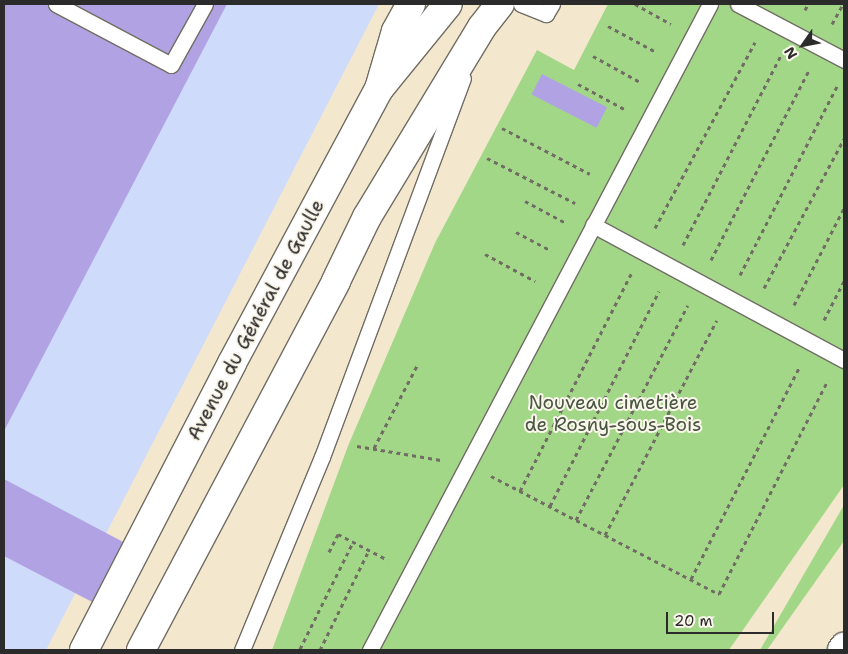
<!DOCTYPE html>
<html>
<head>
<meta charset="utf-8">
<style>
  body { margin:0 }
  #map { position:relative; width:848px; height:654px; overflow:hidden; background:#f3e7ce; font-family:"Shantell Sans",sans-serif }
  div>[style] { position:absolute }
  .built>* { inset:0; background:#cedbfa }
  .green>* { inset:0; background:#a2d788 }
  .building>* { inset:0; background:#b1a3e3; transform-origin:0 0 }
  .path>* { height:3px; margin-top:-1.5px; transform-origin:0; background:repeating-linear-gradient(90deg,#716d64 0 4px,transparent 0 8px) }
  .roads { filter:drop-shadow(1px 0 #716d64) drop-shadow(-1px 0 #716d64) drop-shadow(0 1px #716d64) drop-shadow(0 -1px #716d64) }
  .service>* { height:15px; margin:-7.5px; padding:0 7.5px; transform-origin:7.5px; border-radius:7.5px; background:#fff }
  .minor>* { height:28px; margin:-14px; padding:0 14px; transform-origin:14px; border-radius:14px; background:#fff }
  .primary>* { height:28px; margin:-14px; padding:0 14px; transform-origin:14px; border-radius:14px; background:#fff }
  .motorway>* { height:28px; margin:-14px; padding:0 14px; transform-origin:14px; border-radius:14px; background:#fff }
  span { translate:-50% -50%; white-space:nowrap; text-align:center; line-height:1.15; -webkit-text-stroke:4px #fbf7ec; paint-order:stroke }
  .street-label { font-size:19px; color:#2b2b2b }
  .park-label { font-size:19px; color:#495642 }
  .frame { position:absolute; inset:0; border:5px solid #2b2b2b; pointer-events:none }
  .north { position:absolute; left:778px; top:20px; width:50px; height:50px; -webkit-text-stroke:4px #fbf7ec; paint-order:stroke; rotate:237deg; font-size:14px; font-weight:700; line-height:20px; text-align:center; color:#2b2b2b }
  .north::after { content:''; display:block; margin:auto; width:18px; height:22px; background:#2b2b2b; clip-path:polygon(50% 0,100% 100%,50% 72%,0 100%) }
  .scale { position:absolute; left:666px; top:612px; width:108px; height:22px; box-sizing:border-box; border:2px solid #2b2b2b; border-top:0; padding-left:6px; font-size:15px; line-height:18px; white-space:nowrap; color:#2b2b2b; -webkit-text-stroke:4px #fbf7ec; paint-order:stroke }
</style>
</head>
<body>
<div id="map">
  <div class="built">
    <div style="clip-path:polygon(4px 4px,379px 4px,46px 650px,4px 650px)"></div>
  </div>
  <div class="green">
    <div style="clip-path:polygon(608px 4px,844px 4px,844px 485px,729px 650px,272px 650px,348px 446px,435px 243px,537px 50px,574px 70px)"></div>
    <div style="clip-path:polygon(844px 505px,844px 541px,767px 650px,760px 650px)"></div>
  </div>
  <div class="building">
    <div style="clip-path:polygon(4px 4px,227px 4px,4px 431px)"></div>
    <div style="left:542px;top:74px;width:73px;height:23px;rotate:27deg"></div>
    <div style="clip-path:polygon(4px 479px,127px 544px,96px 604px,4px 556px)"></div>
  </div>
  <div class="path">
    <div style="left:635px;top:4px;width:41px;rotate:29.1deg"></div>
    <div style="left:805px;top:10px;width:7px;rotate:-63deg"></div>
    <div style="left:832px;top:24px;width:23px;rotate:-61deg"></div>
    <div style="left:608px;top:26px;width:55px;rotate:28.4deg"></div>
    <div style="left:593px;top:56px;width:54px;rotate:29deg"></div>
    <div style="left:578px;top:84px;width:55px;rotate:28.4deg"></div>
    <div style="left:502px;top:128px;width:99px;rotate:27.6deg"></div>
    <div style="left:487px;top:158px;width:99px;rotate:27.1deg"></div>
    <div style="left:525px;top:201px;width:47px;rotate:28.2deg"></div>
    <div style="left:655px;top:228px;width:211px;rotate:-61.7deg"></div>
    <div style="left:516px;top:232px;width:40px;rotate:28deg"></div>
    <div style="left:683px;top:245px;width:214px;rotate:-62.7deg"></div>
    <div style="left:485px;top:254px;width:57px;rotate:28.4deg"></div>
    <div style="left:711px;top:260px;width:214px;rotate:-62.7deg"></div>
    <div style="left:740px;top:275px;width:215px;rotate:-62.8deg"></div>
    <div style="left:764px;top:288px;width:169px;rotate:-61.8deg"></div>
    <div style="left:794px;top:305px;width:109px;rotate:-62.7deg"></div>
    <div style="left:824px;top:320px;width:44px;rotate:-62.9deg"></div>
    <div style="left:357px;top:446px;width:85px;rotate:9.5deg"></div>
    <div style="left:374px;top:448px;width:95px;rotate:-62.4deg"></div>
    <div style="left:491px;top:476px;width:257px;rotate:27.4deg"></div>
    <div style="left:719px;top:594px;width:240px;rotate:-63deg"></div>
    <div style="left:520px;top:491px;width:244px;rotate:-62.9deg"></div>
    <div style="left:550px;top:506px;width:241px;rotate:-63.1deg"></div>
    <div style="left:576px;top:520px;width:242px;rotate:-62.5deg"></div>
    <div style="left:605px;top:535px;width:242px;rotate:-62.5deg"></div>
    <div style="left:329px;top:552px;width:20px;rotate:-63deg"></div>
    <div style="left:338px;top:534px;width:56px;rotate:27.5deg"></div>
    <div style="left:691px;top:579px;width:239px;rotate:-62.9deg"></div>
    <div style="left:300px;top:649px;width:119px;rotate:-63.6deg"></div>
    <div style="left:320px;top:650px;width:111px;rotate:-63.9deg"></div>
  </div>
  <div class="roads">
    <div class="service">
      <div style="left:56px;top:4px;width:130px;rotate:27.9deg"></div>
      <div style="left:171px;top:65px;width:70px;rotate:-60.9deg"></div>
      <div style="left:521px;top:4px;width:27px;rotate:22deg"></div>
      <div style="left:546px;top:14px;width:12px;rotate:-59deg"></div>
      <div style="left:738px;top:4px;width:120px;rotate:27.8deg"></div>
      <div style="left:593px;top:225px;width:285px;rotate:28.3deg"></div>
      <div style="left:242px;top:650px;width:209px;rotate:-67.5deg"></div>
      <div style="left:322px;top:457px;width:404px;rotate:-69.6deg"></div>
      <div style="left:370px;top:650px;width:730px;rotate:-62.24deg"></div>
    </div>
    <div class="minor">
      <div style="left:379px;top:89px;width:60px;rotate:-73.7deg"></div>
      <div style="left:396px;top:31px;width:31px;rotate:-61deg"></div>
    </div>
    <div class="primary">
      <div style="left:84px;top:650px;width:323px;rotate:-62.7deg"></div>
      <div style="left:232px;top:363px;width:311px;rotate:-61.8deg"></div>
      <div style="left:379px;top:89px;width:109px;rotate:-50.9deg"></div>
      <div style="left:141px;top:650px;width:417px;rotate:-62.1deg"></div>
      <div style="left:336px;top:281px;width:71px;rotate:-64.2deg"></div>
      <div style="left:367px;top:217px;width:222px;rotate:-58.8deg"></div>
      <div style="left:482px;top:27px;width:29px;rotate:-52deg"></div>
    </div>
    <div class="motorway">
      <div style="left:842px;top:650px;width:4px;rotate:-56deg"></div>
    </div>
  </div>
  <div class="street-label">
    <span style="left:256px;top:320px;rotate:-62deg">Avenue du Général de Gaulle</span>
  </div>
  <div class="park-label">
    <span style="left:613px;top:414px">Nouveau cimetière<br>de Rosny-sous-Bois</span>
  </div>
  <div class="frame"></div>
  <div class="north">N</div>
  <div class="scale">20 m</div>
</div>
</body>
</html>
